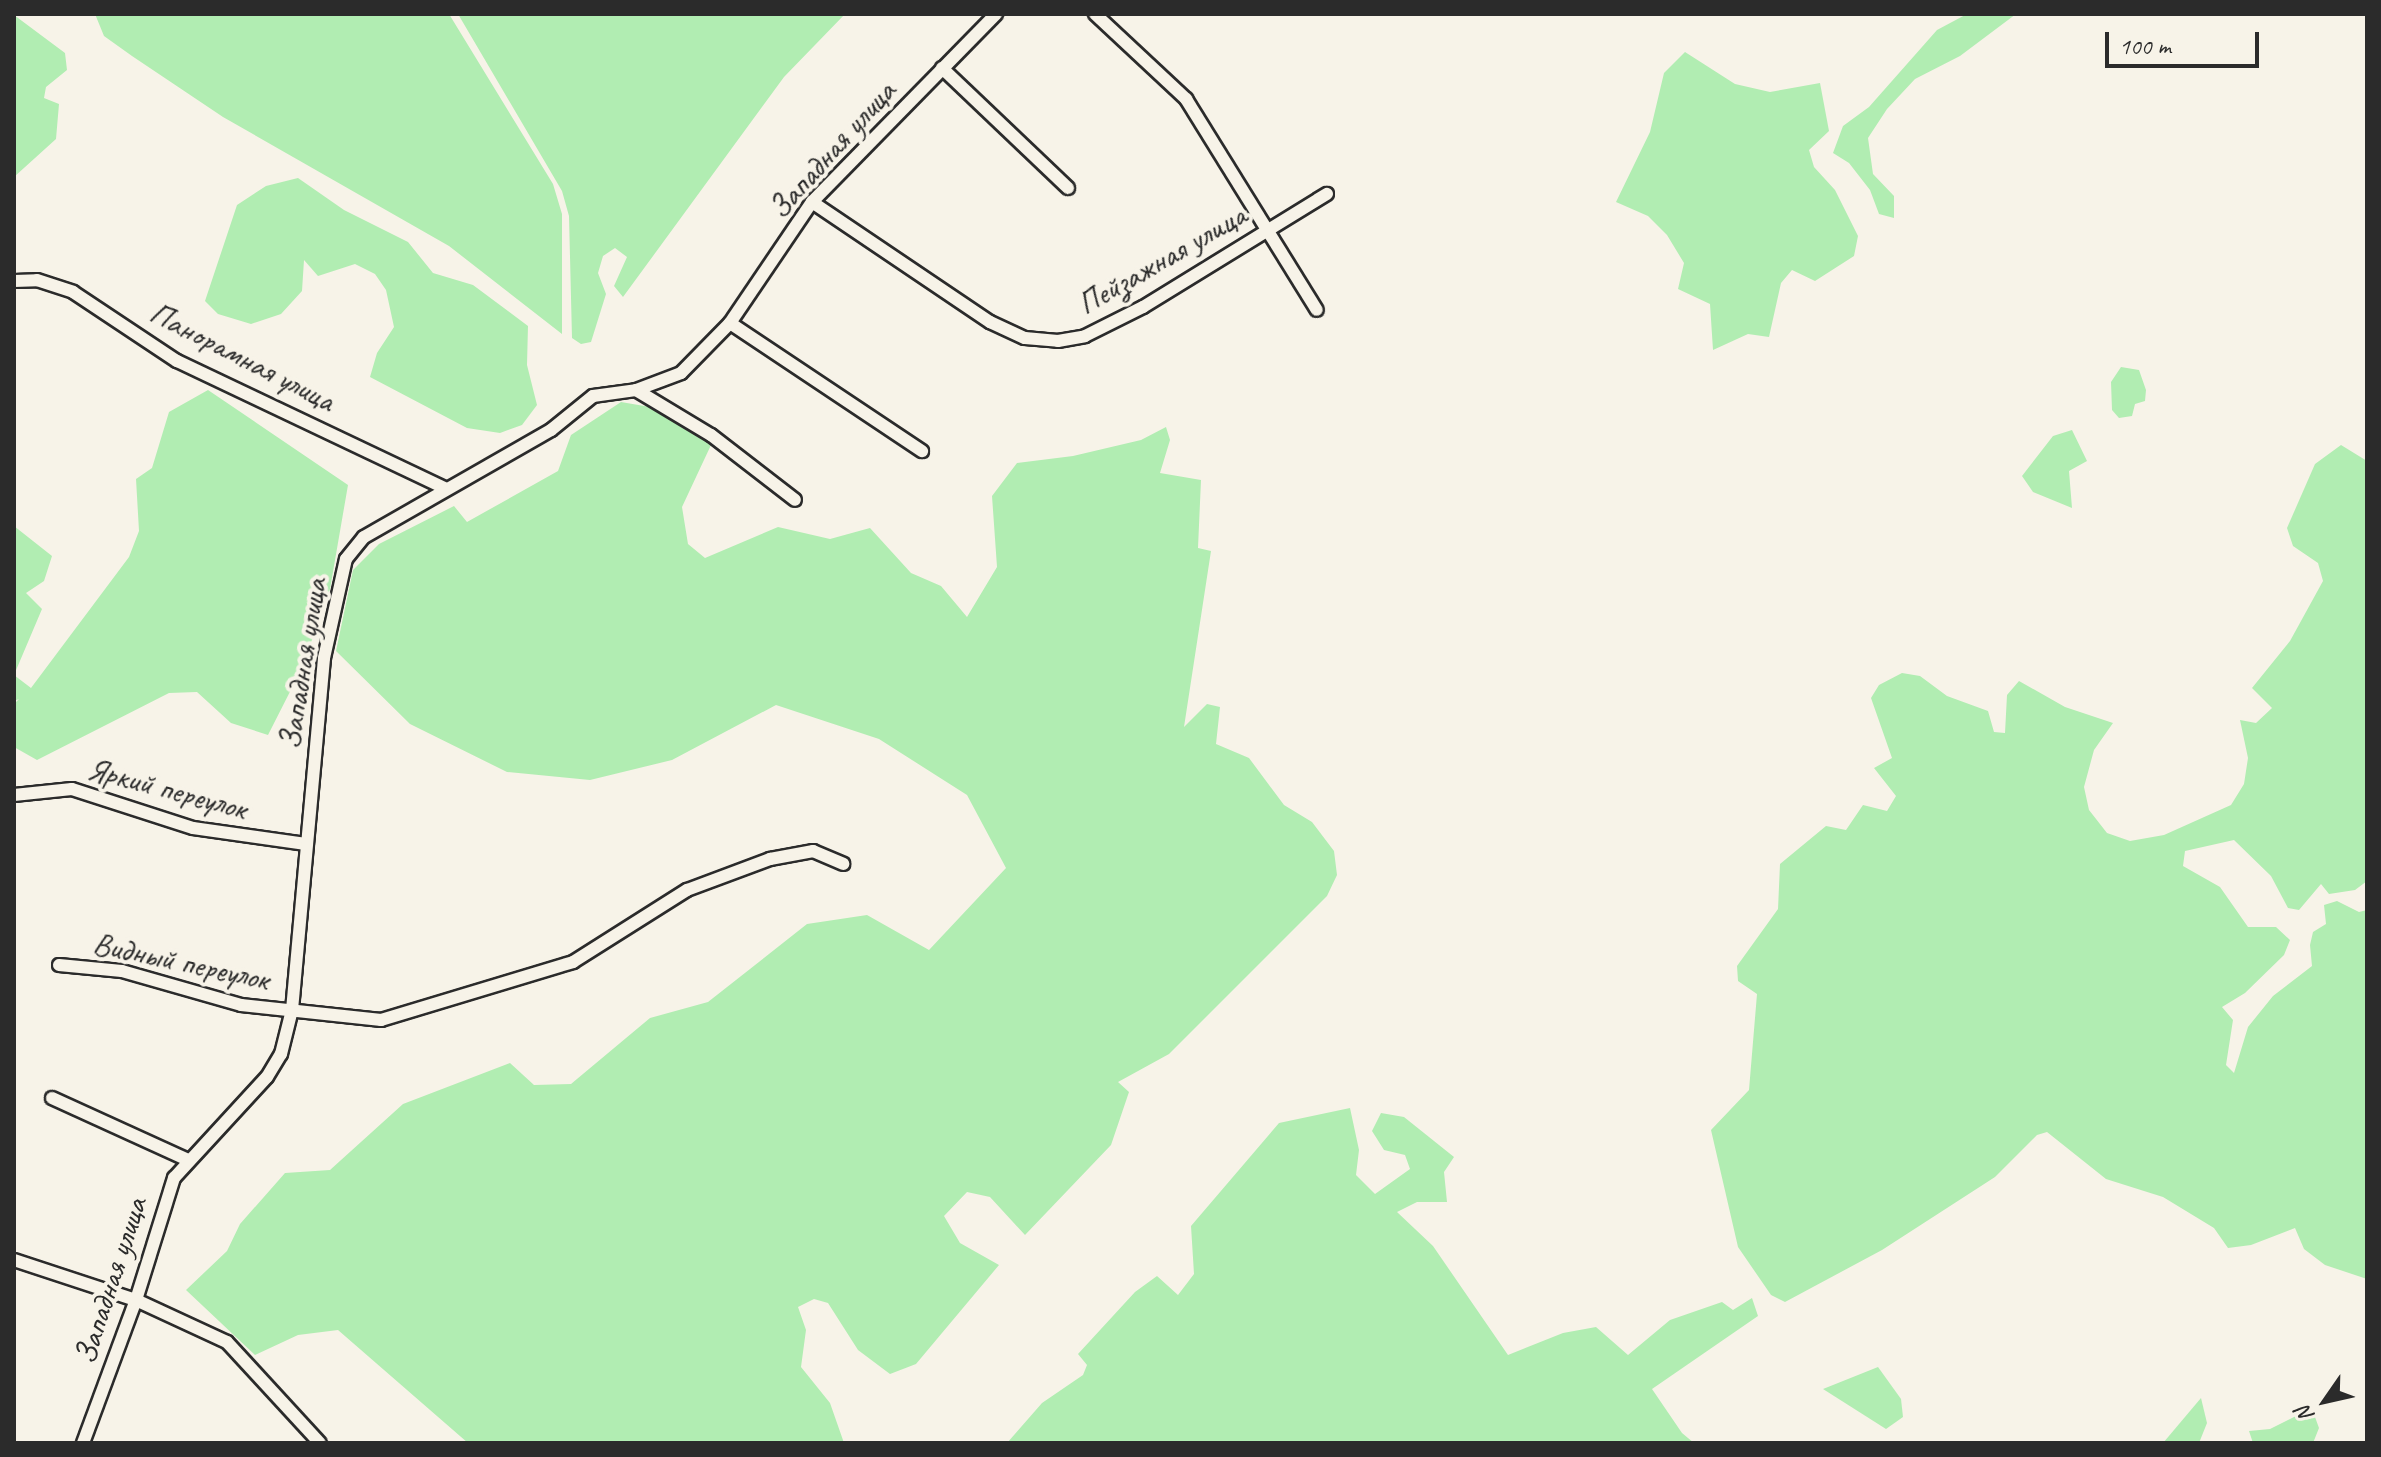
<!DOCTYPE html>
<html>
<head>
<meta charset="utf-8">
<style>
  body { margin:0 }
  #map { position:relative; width:2381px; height:1457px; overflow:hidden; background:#f7f3e8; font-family:Caveat,sans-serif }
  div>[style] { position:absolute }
  .green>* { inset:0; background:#b1edb2 }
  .roads { filter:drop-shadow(2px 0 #2b2b2b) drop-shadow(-2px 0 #2b2b2b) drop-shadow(0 2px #2b2b2b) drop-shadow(0 -2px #2b2b2b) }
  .street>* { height:12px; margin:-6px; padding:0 6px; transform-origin:6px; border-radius:6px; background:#f7f3e8 }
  span { translate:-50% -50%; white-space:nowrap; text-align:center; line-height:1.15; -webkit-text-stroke:8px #f7f3e8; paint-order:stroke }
  .street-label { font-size:32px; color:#2b2b2b }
  .frame { position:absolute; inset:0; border:16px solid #2b2b2b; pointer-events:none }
  .north { position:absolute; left:2285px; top:1361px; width:80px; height:80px; -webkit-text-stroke:6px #f7f3e8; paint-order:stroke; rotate:236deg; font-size:22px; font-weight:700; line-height:32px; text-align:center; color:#2b2b2b }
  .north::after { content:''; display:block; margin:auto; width:28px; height:36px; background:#2b2b2b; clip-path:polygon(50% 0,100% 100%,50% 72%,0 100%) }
  .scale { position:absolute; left:2105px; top:32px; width:154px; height:36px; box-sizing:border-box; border:4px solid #2b2b2b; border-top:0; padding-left:10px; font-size:24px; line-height:28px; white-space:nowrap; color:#2b2b2b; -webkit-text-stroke:6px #f7f3e8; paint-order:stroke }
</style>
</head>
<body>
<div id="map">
  <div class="green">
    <div style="clip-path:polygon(95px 14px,449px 14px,553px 184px,562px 214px,562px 334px,449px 246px,223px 117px,132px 56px,104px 36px)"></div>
    <div style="clip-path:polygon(458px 14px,845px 14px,784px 77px,623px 297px,614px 286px,627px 257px,615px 248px,603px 256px,598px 273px,606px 294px,591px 342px,581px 344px,572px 338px,569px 216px,562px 191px)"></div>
    <div style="clip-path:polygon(1967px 14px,2016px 14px,1960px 56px,1915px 79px,1887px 109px,1868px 138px,1873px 174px,1894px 196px,1894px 218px,1879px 214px,1870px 190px,1849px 163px,1833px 153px,1843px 126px,1869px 107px,1937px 30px)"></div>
    <div style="clip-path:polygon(14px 15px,65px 53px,67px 70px,46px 87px,44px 98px,59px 104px,56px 139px,14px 177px)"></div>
    <div style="clip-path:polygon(1685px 52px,1735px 84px,1770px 92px,1820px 83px,1829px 131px,1809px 150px,1814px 167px,1835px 190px,1858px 236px,1854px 256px,1815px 281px,1792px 270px,1781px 283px,1769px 337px,1748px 334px,1713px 350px,1710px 304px,1678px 289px,1684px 263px,1667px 235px,1648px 216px,1616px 202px,1650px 132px,1664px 73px)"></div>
    <div style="clip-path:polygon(298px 178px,344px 210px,408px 242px,433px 273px,473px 285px,528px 326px,527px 365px,537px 405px,522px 425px,500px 433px,467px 428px,370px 377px,377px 353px,394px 327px,386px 290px,375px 274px,355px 264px,318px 276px,304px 260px,302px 291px,281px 314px,251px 324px,218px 314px,205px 301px,237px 205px,266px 186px)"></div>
    <div style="clip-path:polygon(2121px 367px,2139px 370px,2146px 390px,2145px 401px,2135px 404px,2132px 416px,2119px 418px,2112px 410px,2111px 382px)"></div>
    <div style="clip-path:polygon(208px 390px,348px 485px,330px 589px,302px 668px,268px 735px,231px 723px,197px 692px,169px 693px,37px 760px,14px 747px,14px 704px,19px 699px,14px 701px,14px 526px,52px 556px,44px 581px,26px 593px,42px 609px,14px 675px,31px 688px,129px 557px,139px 531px,136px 479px,152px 468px,169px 412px)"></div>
    <div style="clip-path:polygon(621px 402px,650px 407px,711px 445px,682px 507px,688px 544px,705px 558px,778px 527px,830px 539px,870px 528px,911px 573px,941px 586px,967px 617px,997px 567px,992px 496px,1017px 463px,1073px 456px,1141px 440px,1166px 427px,1170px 440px,1160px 473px,1201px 480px,1198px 548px,1211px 551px,1184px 727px,1207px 704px,1220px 707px,1216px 744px,1249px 758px,1284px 805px,1312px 822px,1334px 851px,1337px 875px,1327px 896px,1169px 1054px,1118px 1082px,1129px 1092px,1111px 1145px,1025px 1235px,990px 1197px,967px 1192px,944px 1216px,960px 1243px,999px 1265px,916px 1364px,890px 1374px,858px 1350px,828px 1303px,814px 1299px,798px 1307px,806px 1330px,801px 1367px,830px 1403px,844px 1443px,468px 1443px,338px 1330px,298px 1335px,255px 1355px,186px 1290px,227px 1251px,240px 1224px,285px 1173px,330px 1170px,403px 1104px,510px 1063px,534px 1085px,571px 1084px,650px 1018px,708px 1002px,807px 924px,867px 915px,929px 950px,1006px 868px,967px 795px,879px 739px,776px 705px,672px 760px,590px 780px,507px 772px,410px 724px,336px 651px,353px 570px,379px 544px,454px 506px,467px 522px,558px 471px,571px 435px)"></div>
    <div style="clip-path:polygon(2072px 430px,2087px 461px,2069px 471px,2072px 508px,2033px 492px,2022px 476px,2053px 436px)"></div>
    <div style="clip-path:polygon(2341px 445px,2367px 461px,2367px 881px,2355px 890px,2329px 894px,2321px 884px,2299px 910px,2288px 908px,2271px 876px,2234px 840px,2185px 851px,2183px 866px,2220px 887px,2248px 927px,2276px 927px,2290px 940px,2284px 955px,2245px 993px,2222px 1007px,2233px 1020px,2226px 1065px,2234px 1073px,2248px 1027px,2273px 996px,2312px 966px,2310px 945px,2313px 932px,2326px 924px,2324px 905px,2337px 901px,2359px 912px,2367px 910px,2367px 1279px,2325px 1265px,2304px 1249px,2295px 1228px,2251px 1245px,2228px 1248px,2214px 1228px,2163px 1197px,2106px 1179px,2047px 1132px,2037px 1135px,1995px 1177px,1882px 1250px,1785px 1302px,1771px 1295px,1738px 1247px,1711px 1130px,1749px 1090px,1757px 994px,1738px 981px,1737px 966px,1778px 909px,1780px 864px,1826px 826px,1846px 830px,1863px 805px,1887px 811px,1896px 796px,1874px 768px,1892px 758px,1871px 698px,1879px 685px,1902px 673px,1920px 676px,1947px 696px,1988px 711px,1994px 732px,2005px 733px,2007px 695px,2019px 681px,2065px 707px,2113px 723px,2094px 750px,2084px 787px,2089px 810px,2107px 833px,2130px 841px,2164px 835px,2231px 805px,2244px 784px,2248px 758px,2240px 720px,2256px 723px,2272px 708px,2252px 688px,2290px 641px,2323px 581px,2318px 563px,2293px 546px,2287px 528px,2315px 464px)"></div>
    <div style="clip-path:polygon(1350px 1108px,1359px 1150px,1356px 1175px,1375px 1194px,1410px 1169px,1405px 1155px,1384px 1150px,1372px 1131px,1381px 1113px,1404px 1117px,1454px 1157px,1444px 1172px,1447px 1202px,1417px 1202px,1397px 1212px,1433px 1246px,1508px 1355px,1563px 1333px,1596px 1327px,1628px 1355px,1670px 1320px,1722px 1302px,1733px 1310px,1752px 1298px,1758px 1316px,1652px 1389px,1682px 1433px,1694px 1443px,1007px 1443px,1042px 1403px,1083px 1375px,1087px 1365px,1078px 1354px,1135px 1292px,1157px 1276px,1178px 1295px,1194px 1274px,1191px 1226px,1279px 1123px)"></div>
    <div style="clip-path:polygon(1878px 1367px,1901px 1399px,1903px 1417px,1886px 1429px,1823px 1389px)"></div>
    <div style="clip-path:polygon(2201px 1398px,2207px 1423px,2199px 1443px,2163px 1443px)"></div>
    <div style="clip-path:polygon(2302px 1413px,2315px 1417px,2319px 1428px,2313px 1443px,2253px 1443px,2249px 1431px,2270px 1429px)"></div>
  </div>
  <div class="roads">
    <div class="street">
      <div style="left:1095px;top:14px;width:125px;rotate:43deg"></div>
      <div style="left:1186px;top:99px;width:248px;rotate:58.2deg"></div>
      <div style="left:942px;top:68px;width:174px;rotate:43.6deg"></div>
      <div style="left:812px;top:202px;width:215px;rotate:34deg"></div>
      <div style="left:990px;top:322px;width:38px;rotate:25deg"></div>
      <div style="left:1025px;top:338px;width:33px;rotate:5deg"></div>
      <div style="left:1058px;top:341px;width:27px;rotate:-10deg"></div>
      <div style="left:1085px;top:336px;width:65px;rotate:-26.6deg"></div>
      <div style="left:1143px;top:307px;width:216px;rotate:-31.6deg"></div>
      <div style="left:14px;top:281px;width:23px;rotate:-2deg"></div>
      <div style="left:37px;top:280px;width:38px;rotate:18deg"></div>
      <div style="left:73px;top:292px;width:125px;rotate:33.6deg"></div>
      <div style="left:177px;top:361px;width:298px;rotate:25.4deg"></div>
      <div style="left:730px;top:323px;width:231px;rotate:33.7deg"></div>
      <div style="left:636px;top:390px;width:87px;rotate:31deg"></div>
      <div style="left:711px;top:435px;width:106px;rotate:37.7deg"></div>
      <div style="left:14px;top:795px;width:58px;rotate:-5.9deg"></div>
      <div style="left:72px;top:789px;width:127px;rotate:17.9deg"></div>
      <div style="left:193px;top:828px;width:114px;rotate:8.1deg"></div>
      <div style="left:59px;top:965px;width:63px;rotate:5.4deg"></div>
      <div style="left:122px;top:971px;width:124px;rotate:15.9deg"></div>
      <div style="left:241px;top:1005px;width:141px;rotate:6.1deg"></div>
      <div style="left:381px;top:1020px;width:201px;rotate:-16.8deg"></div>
      <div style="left:573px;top:962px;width:135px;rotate:-32.3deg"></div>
      <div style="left:687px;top:890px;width:89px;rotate:-20.5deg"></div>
      <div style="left:770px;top:859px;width:44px;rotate:-10.5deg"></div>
      <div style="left:813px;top:851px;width:33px;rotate:23deg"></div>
      <div style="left:52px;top:1098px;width:149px;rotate:24.5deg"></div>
      <div style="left:14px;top:1260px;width:128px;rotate:18.2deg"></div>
      <div style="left:136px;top:1300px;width:100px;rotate:24.8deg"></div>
      <div style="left:227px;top:1342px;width:137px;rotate:47.4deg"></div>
      <div style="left:83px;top:1443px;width:153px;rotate:-69.7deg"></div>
      <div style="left:136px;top:1300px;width:128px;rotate:-72.7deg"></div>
      <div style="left:174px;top:1178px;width:137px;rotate:-47.4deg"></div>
      <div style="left:267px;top:1077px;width:27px;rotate:-59deg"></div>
      <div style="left:281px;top:1054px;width:45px;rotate:-76deg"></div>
      <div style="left:292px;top:1010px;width:353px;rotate:-84.8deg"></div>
      <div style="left:324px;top:658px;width:101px;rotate:-77.5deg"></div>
      <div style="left:346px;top:559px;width:28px;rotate:-51deg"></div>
      <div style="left:364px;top:537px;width:215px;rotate:-29.8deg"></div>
      <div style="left:551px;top:430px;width:54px;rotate:-39deg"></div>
      <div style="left:593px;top:396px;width:43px;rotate:-7.9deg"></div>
      <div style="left:636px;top:390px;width:48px;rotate:-20.7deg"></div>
      <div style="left:681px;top:373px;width:70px;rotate:-45.6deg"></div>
      <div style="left:730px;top:323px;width:146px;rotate:-55.9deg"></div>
      <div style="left:812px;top:202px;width:263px;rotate:-45.6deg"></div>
    </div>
  </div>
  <div class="street-label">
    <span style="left:832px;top:150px;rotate:-48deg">Западная улица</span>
    <span style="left:1162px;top:260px;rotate:-30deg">Пейзажная улица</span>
    <span style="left:242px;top:357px;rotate:27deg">Панорамная улица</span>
    <span style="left:303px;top:664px;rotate:-81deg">Западная улица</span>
    <span style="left:167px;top:789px;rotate:15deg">Яркий переулок</span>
    <span style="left:181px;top:962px;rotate:12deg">Видный переулок</span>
    <span style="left:111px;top:1281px;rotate:-72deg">Западная улица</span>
  </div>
  <div class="frame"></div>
  <div class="north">N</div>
  <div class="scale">100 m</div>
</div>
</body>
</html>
